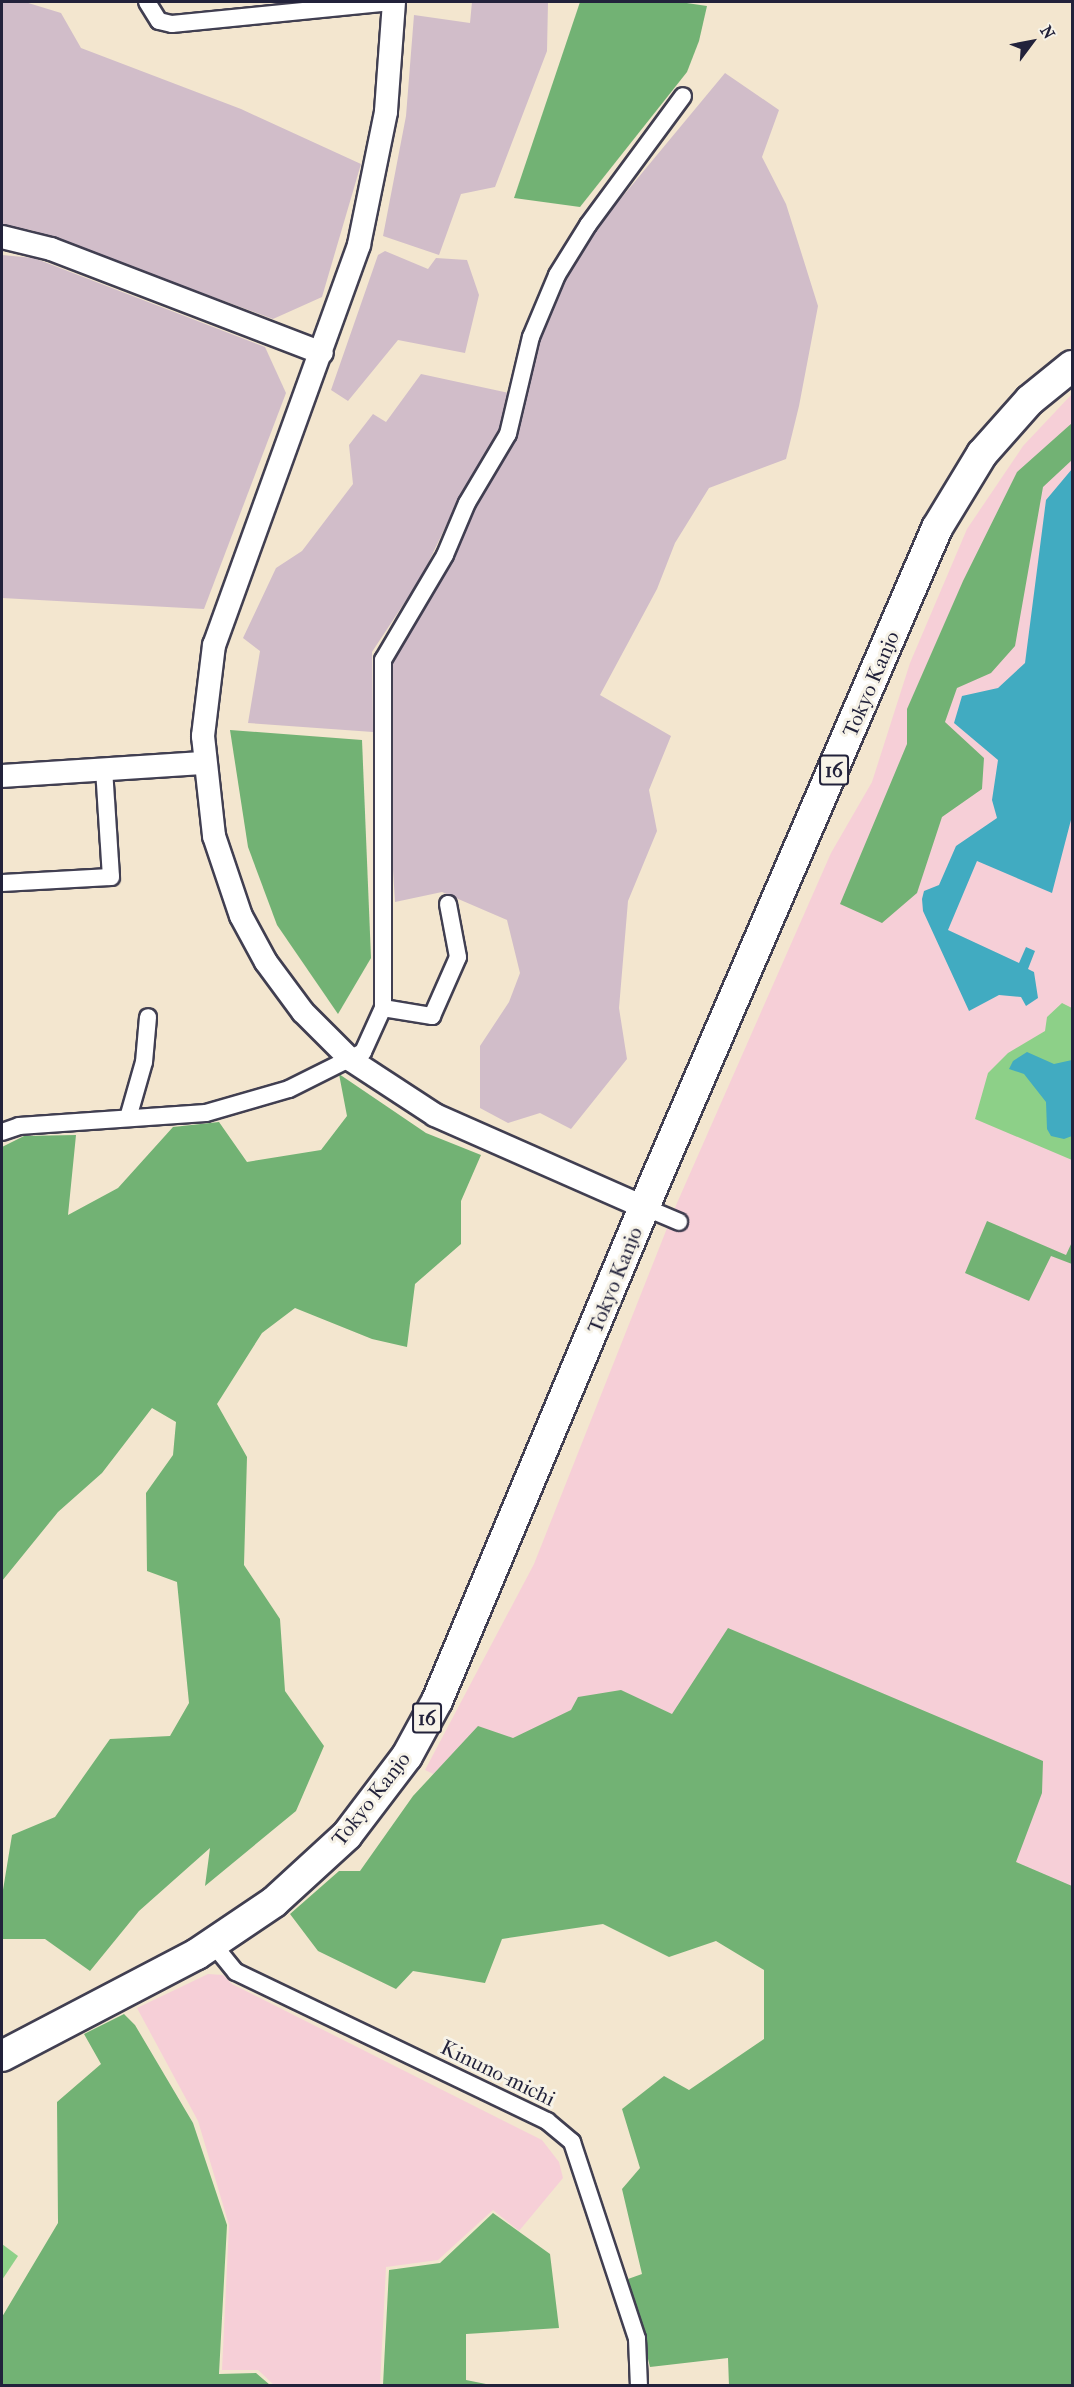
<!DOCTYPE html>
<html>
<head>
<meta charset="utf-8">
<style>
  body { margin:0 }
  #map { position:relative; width:1074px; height:2387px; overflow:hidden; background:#f3e6cf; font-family:"IM FELL French Canon",serif }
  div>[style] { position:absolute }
  .built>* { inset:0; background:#f6cfd7 }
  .industrial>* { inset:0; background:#d1bdc9 }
  .green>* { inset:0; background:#8dd088 }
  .forest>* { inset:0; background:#72b274 }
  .water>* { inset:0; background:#41abc1 }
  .roads { filter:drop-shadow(2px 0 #413f51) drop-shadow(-2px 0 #413f51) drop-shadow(0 2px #413f51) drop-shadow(0 -2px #413f51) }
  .street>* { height:16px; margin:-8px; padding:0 8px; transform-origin:8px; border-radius:8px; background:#fff }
  .secondary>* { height:22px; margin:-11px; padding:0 11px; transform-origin:11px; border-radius:11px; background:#fff }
  .highway>* { height:30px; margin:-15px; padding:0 15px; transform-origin:15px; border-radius:15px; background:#fff }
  span { translate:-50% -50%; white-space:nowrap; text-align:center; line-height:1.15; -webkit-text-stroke:6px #f7f3e8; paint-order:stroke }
  .shield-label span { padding:2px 4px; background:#f7f3e8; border:2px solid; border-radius:4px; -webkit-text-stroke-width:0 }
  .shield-label { font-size:20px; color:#22223b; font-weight:700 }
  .street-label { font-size:21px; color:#22223b }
  .frame { position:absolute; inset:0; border:3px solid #22223b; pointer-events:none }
  .north { position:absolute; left:1002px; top:12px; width:60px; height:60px; -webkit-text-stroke:4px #f7f3e8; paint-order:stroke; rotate:58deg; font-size:16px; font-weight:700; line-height:24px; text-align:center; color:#22223b }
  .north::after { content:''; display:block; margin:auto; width:21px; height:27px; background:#22223b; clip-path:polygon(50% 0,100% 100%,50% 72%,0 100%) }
</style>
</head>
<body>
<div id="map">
  <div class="built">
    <div style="clip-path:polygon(1072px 394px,1072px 2159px,924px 2046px,584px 1846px,425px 1770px,534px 1564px,677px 1203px,831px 853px,872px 782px,910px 663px,967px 529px,1023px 446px)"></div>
    <div style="clip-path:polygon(208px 1974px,223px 1975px,232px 1984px,542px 2140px,559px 2162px,563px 2178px,519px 2231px,493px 2210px,438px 2260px,386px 2267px,380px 2385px,274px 2385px,258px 2370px,222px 2370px,229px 2225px,198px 2121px,137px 2008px)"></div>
  </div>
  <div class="industrial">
    <div style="clip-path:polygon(2px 2px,25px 2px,61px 13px,81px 48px,241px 109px,361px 164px,322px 297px,273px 319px,31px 230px,2px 226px)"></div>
    <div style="clip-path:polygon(472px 2px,548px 2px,547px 51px,495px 187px,461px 194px,439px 255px,383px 236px,406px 116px,414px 15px,470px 23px)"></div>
    <div style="clip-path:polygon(725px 73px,779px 110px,762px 157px,786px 204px,818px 306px,799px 406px,786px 459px,709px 488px,675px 543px,657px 589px,600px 695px,671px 736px,649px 790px,657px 831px,628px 901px,619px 1008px,627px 1059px,571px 1129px,540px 1113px,508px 1123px,480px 1108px,480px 1046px,509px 1002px,520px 973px,507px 920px,442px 892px,395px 902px,387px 772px,388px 661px,466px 526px,545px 313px,598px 226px)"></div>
    <div style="clip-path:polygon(385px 251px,428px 269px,436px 258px,467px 260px,479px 295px,465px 353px,398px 340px,348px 401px,331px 390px,378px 255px)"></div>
    <div style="clip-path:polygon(2px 255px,34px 258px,265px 347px,286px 393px,204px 609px,2px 598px)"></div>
    <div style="clip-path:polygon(421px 374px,509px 393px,498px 439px,463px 490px,422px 576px,372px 652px,373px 732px,248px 723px,260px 651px,243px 638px,276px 568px,302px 551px,353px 484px,349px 445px,373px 414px,386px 422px)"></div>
  </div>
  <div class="green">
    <div style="clip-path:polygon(1062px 1003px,1072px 1008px,1072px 1160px,975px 1119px,988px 1073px,1008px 1053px,1045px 1031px,1047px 1017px)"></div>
    <div style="clip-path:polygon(2px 2244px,18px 2256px,2px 2280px)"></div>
  </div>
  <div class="forest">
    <div style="clip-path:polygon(580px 2px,680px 2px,707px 6px,699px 41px,687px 72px,580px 207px,514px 198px)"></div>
    <div style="clip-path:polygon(1072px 423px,1072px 460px,1043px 487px,1015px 646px,991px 673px,957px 688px,945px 722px,984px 758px,982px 789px,942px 817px,917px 893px,882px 923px,840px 904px,907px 744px,907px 709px,963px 581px,1017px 472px)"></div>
    <div style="clip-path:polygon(230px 730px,362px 740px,371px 958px,338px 1014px,277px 925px,248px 847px)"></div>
    <div style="clip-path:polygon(339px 1074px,426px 1133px,481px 1155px,461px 1201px,461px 1244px,415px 1284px,407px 1347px,372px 1339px,295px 1308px,262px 1333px,217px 1404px,247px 1457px,244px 1565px,280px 1619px,285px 1691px,324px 1746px,296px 1811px,205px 1886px,210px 1848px,139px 1911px,90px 1971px,45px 1939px,2px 1939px,2px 1896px,12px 1835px,55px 1817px,110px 1739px,170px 1736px,189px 1703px,177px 1582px,147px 1571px,146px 1493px,173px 1455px,176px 1422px,152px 1408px,102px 1473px,58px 1512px,2px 1581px,2px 1147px,24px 1136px,76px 1135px,68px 1215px,118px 1188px,173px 1127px,219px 1122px,247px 1162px,321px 1150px,347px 1116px)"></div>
    <div style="clip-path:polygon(987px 1221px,1066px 1255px,1072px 1242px,1072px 1264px,1051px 1256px,1029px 1301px,965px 1273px)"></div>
    <div style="clip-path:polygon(728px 1628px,1043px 1761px,1042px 1793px,1016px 1862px,1072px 1886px,1072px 2385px,729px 2386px,728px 2358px,650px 2367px,628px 2279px,642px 2274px,622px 2189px,640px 2168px,622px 2109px,664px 2076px,689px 2090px,764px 2039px,764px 1970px,716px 1941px,669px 1957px,603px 1924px,502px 1939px,485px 1983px,413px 1971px,396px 1989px,318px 1951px,290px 1914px,339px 1871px,360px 1871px,413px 1796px,478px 1726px,513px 1738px,571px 1710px,578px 1697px,621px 1690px,672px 1714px)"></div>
    <div style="clip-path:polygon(124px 2014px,135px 2025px,193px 2123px,227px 2225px,219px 2374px,256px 2373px,270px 2385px,2px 2385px,2px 2317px,58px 2223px,57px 2102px,101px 2064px,84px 2034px)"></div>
    <div style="clip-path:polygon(493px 2213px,550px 2254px,559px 2328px,466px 2334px,466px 2380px,491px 2385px,383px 2385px,389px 2270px,440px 2263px)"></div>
  </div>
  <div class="water">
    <div style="clip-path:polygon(1072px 469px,1072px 816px,1052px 893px,977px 861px,948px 930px,1019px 963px,1026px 947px,1035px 951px,1028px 969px,1034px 972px,1038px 998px,1026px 1006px,1021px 997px,999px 995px,969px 1011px,923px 911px,922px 899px,924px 891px,939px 885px,956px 846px,997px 818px,992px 800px,998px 760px,954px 723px,962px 696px,998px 688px,1025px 663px,1046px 500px)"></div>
    <div style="clip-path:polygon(1027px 1052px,1054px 1064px,1072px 1060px,1072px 1136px,1064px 1139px,1051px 1136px,1047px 1129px,1046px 1102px,1024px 1074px,1009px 1069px,1013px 1061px)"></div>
  </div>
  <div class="roads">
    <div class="street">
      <div style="left:147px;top:2px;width:22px;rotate:58deg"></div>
      <div style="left:159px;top:21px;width:13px;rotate:13deg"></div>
      <div style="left:172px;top:24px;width:223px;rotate:-5.7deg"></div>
      <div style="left:2px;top:883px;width:109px;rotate:-3.2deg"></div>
      <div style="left:111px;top:877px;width:107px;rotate:-93.7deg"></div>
      <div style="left:383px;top:1008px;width:50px;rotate:9.3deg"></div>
      <div style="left:432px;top:1016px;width:64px;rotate:-66.2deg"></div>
      <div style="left:458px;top:957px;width:54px;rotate:-100.7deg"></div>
      <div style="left:128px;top:1118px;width:58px;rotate:-74.1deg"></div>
      <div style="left:144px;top:1062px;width:45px;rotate:-84.9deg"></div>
      <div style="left:2px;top:1132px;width:18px;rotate:-19deg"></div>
      <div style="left:19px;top:1126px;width:187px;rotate:-4deg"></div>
      <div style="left:206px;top:1113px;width:86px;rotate:-16.1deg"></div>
      <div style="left:289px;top:1089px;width:83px;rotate:-26.6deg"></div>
      <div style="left:363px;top:1052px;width:48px;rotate:-65.6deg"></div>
      <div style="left:383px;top:1008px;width:348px;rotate:-90deg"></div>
      <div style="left:383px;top:660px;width:122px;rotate:-59.4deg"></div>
      <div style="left:445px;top:555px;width:56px;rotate:-67.1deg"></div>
      <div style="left:467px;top:503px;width:80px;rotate:-59.3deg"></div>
      <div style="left:508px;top:434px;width:100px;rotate:-76.7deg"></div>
      <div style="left:531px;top:337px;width:67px;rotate:-67.2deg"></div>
      <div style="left:557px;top:275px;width:59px;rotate:-58.2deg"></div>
      <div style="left:588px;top:225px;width:160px;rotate:-53.6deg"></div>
      <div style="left:644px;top:1207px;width:38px;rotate:23deg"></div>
      <div style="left:213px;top:1944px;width:36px;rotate:51deg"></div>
      <div style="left:236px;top:1972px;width:345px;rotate:25.6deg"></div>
      <div style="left:547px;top:2121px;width:33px;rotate:40deg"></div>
      <div style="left:572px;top:2142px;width:207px;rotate:71.7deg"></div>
      <div style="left:637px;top:2339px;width:47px;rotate:87.6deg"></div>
    </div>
    <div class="secondary">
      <div style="left:394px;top:2px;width:110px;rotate:94.2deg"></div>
      <div style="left:386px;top:112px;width:136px;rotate:101.5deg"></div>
      <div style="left:359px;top:245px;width:425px;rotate:109.9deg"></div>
      <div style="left:214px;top:645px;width:92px;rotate:96.9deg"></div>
      <div style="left:203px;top:736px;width:101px;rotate:83.7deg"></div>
      <div style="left:214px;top:836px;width:84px;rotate:71.4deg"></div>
      <div style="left:241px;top:916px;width:52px;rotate:61.5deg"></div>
      <div style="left:266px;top:962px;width:62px;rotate:53.5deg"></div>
      <div style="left:303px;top:1012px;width:68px;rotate:45deg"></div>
      <div style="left:351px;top:1060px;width:100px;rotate:33.2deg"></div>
      <div style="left:435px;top:1115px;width:228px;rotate:23.8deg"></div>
      <div style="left:2px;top:237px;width:50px;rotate:13.8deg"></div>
      <div style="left:51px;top:249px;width:290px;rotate:21deg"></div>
      <div style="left:2px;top:776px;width:201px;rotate:-3.7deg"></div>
    </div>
    <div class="highway">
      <div style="left:2px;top:2056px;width:220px;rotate:-27.6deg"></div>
      <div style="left:197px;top:1954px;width:93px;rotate:-34deg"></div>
      <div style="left:274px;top:1902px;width:99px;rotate:-42.5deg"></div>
      <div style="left:347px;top:1835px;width:99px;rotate:-52.8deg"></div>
      <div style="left:407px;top:1756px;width:63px;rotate:-61.4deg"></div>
      <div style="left:437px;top:1701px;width:566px;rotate:-67.24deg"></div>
      <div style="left:656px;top:1179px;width:709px;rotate:-66.65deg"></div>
      <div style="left:937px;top:528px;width:87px;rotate:-58.7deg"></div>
      <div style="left:982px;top:454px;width:72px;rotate:-48.4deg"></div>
      <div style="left:1030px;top:400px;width:54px;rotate:-39deg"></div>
    </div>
  </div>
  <div class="shield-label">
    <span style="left:834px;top:770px">16</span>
    <span style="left:427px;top:1718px">16</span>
  </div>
  <div class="street-label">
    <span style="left:871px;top:684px;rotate:-67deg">Tokyo Kanjo</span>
    <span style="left:615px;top:1280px;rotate:-68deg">Tokyo Kanjo</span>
    <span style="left:371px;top:1799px;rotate:-52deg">Tokyo Kanjo</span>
    <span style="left:498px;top:2073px;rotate:26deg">Kinuno-michi</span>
  </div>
  <div class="frame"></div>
  <div class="north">N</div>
</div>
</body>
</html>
